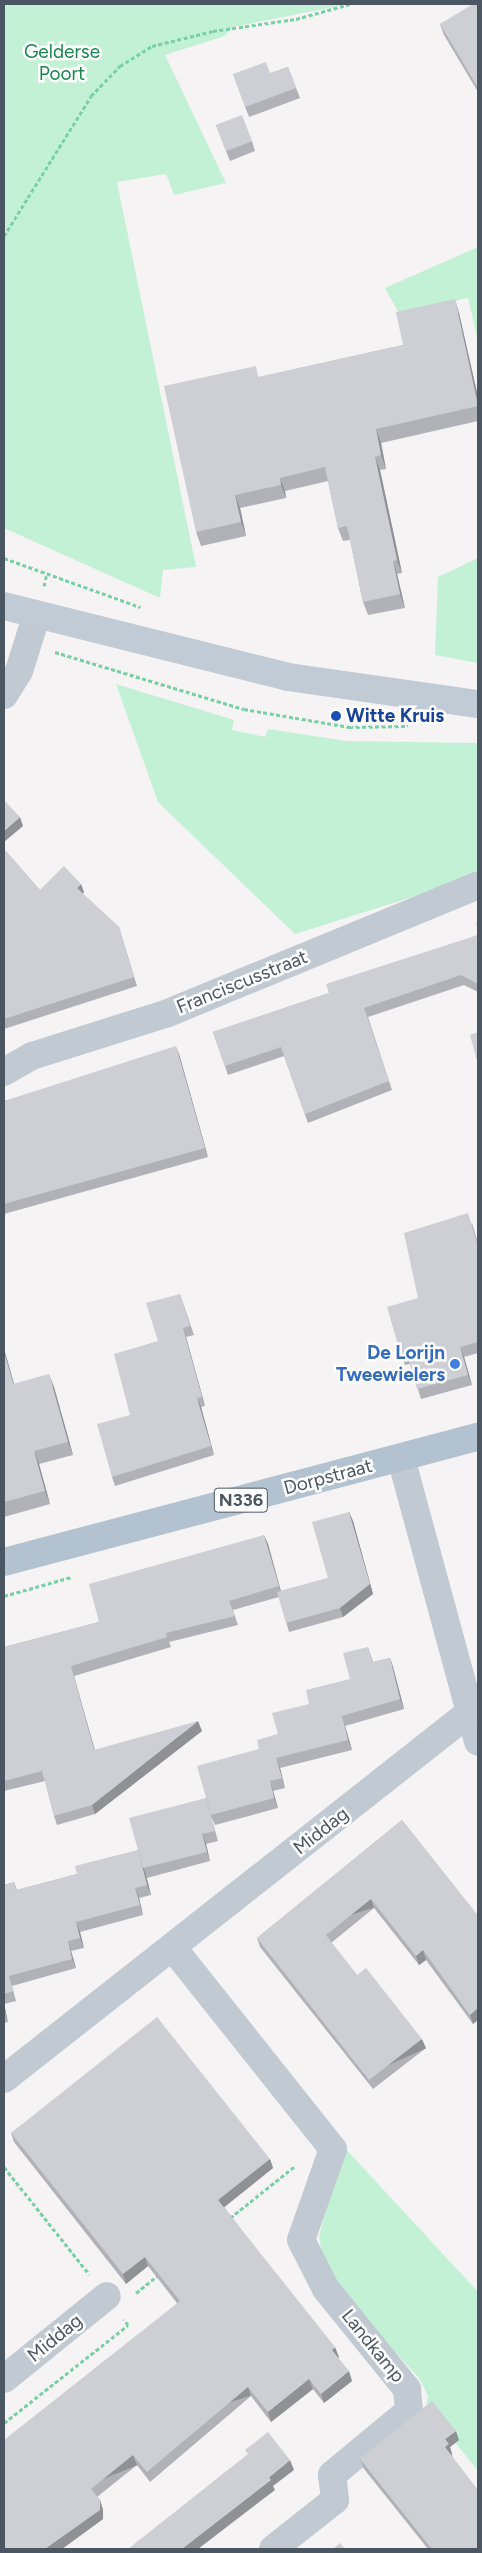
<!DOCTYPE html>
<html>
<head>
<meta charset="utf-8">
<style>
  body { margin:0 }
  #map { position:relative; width:482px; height:2553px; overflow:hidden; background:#f5f3f3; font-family:Figtree,sans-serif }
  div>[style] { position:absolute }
  .green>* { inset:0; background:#c3f1d5 }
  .path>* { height:3px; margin-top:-1.5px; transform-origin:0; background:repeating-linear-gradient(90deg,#7ad0a6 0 4px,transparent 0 6.5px) }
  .minor>* { height:28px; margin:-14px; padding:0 14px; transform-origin:14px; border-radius:14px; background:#c1cad2 }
  .secondary>* { height:28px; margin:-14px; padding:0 14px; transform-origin:14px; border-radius:14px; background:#c1cbd6 }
  .primary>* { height:28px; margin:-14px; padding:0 14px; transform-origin:14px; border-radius:14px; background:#b3c2d1 }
  .wall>* { inset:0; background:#b0b2b7 }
  .shaded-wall>* { inset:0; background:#909195; transform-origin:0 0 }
  .building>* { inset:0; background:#cdcfd5; transform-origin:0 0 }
  .dots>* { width:14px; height:14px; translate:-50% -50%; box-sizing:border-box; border:2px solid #fff; border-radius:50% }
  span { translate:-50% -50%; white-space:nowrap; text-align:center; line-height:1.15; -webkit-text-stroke:5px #fff; paint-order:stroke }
  .shield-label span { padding:1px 4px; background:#fff; border:1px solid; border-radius:4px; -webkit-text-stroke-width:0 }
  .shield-label { font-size:18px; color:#4a5661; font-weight:700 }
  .park-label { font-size:19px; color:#17864f }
  .transit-label { font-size:19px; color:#164399; font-weight:700 }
  .left { translate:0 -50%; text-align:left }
  .street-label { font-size:19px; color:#4a5661 }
  .shop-label { font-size:19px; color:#366cbe; font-weight:700 }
  .right { translate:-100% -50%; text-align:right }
  .frame { position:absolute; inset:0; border:5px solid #4a5661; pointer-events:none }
</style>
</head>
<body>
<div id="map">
  <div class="green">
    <div style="clip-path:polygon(4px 4px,349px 4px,233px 27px,225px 36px,165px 55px,226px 183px,174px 195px,166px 174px,117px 182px,196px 567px,163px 570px,160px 598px,4px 528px)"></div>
    <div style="clip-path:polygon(478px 247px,478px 341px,468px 298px,399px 313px,385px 288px)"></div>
    <div style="clip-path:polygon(478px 558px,478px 663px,435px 655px,438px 577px)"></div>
    <div style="clip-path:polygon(116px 684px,234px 720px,232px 730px,265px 737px,268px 729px,346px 741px,478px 743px,478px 870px,428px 892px,295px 934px,158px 802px)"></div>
    <div style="clip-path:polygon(343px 2146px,478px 2292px,478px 2471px,426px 2406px,428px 2396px,419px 2378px,338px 2290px,322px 2255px,319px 2236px)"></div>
  </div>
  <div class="path">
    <div style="left:4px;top:236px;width:165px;rotate:-58.1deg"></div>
    <div style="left:91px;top:96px;width:42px;rotate:-46deg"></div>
    <div style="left:120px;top:66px;width:38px;rotate:-32deg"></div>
    <div style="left:152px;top:46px;width:63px;rotate:-13.8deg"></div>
    <div style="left:213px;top:31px;width:84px;rotate:-8.2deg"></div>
    <div style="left:296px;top:19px;width:56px;rotate:-15.5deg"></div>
    <div style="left:4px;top:558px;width:145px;rotate:19.8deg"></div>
    <div style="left:44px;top:586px;width:13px;rotate:-77deg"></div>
    <div style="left:55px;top:652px;width:197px;rotate:16.8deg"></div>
    <div style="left:244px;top:709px;width:107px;rotate:9.7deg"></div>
    <div style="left:349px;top:727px;width:59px;rotate:-1deg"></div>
    <div style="left:4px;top:1596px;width:70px;rotate:-15.8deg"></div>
    <div style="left:4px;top:2167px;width:137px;rotate:51.5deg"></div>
    <div style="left:230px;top:2218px;width:83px;rotate:-38.7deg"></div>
    <div style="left:136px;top:2293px;width:28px;rotate:-39deg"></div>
    <div style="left:4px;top:2423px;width:158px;rotate:-38.3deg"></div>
    <div style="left:128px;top:2325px;width:7px;rotate:-124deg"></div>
  </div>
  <div class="minor">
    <div style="left:4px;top:695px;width:28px;rotate:-58deg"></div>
    <div style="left:19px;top:671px;width:57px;rotate:-72.5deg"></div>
    <div style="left:4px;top:1072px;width:32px;rotate:-30deg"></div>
    <div style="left:32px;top:1056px;width:143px;rotate:-17.5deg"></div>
    <div style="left:168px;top:1013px;width:335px;rotate:-22.4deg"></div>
    <div style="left:401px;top:1458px;width:294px;rotate:74.8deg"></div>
    <div style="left:173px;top:1948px;width:257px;rotate:51.5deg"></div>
    <div style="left:333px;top:2149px;width:96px;rotate:109.4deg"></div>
    <div style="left:301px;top:2240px;width:55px;rotate:63deg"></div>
    <div style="left:326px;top:2289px;width:129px;rotate:51deg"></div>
    <div style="left:407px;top:2389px;width:22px;rotate:85deg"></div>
    <div style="left:409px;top:2411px;width:100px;rotate:140.3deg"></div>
    <div style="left:332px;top:2475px;width:25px;rotate:83deg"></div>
    <div style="left:335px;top:2500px;width:79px;rotate:141.7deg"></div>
    <div style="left:4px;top:2079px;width:592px;rotate:-38.21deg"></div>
    <div style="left:4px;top:2379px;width:132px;rotate:-38.9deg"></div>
  </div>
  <div class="secondary">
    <div style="left:4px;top:606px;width:293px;rotate:14deg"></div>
    <div style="left:288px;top:677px;width:192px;rotate:8.1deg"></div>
  </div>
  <div class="primary">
    <div style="left:4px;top:1562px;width:490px;rotate:-14.8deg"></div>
  </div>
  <div class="wall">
    <div style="clip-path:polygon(478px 4px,478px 92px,444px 35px,440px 24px)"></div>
    <div style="clip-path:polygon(288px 67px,300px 98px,249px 117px,233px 74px,271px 73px)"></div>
    <div style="clip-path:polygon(216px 125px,252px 141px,255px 151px,230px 161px)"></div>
    <div style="clip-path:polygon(459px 313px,478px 397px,478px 421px,381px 443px,386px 469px,380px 470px,402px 573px,397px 574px,405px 608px,368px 615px,363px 602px,350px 540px,343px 541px,338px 528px,328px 481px,285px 491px,286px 498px,240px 508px,246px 536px,201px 546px,196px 532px,260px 377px,403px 345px)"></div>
    <div style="clip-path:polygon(4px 849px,40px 890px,84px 892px,83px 894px,119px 927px,137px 986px,4px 1029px)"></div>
    <div style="clip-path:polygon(478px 935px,478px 992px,464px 985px,368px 1017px,392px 1090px,308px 1123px,284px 1056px,228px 1075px,213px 1032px,329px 993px)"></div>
    <div style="clip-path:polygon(478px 1032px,478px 1063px,476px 1057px)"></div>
    <div style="clip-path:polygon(179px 1054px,208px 1157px,4px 1214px,4px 1101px)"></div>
    <div style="clip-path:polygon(472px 1223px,478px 1243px,478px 1353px,464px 1357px,472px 1385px,421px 1399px,410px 1364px,405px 1365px,401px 1355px,418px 1298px)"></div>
    <div style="clip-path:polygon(180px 1294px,194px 1335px,186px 1337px,205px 1406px,201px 1407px,214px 1455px,115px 1486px,112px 1477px,130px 1415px,158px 1341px)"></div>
    <div style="clip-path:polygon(4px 1349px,14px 1384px,54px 1387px,73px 1455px,39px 1464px,50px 1504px,4px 1517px)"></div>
    <div style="clip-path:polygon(349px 1512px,353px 1521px,373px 1594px,343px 1617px,289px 1632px,279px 1597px,233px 1610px,238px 1625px,169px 1642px,171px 1647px,74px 1676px,95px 1750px,202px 1731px,95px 1814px,57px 1825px,54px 1816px,45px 1781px,4px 1791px,4px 1647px,99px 1622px,264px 1535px,268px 1544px,281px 1591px,328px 1578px)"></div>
    <div style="clip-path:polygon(368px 1647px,373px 1662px,390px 1658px,393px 1667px,404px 1709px,345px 1726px,352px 1750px,280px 1768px,285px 1788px,273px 1791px,278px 1808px,215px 1825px,211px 1816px,218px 1841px,206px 1844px,210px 1861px,147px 1878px,146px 1875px,151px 1895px,139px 1898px,143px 1915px,80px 1932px,84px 1948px,71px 1951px,76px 1968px,12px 1986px,16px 2001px,4px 2004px,8px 2022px,4px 2023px,4px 1885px,14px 1882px,17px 1890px,77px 1874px,138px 1850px,206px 1798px,259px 1749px,278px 1734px,309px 1704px,350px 1679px)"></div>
    <div style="clip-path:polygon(402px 1820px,478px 1916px,478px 2020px,473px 2024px,426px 1960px,419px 1965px,374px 1908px,331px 1943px,357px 1975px,426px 2048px,373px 2089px,260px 1947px,257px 1938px)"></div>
    <div style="clip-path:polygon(11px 2133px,270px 2159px,273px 2168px,224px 2207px,339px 2357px,338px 2358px,352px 2381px,324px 2403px,313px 2389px,271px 2422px,251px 2396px,150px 2482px,137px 2465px,97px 2497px,100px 2500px,103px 2510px,103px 2519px,62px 2549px,4px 2549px,177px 2303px,148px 2266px,126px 2284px,14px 2142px)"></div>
    <div style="clip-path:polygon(459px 2440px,450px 2447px,478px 2549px,428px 2549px,364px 2469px,360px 2459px)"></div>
  </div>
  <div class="shaded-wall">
    <div style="clip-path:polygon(455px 299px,459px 313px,478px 397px,478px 405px)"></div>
    <div style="clip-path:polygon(376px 429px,381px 443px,386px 469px,381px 455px)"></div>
    <div style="clip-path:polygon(375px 457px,380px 470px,402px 573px,397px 560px)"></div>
    <div style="clip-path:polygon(280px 478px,285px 491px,286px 498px,281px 485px)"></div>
    <div style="clip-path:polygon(235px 495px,240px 508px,246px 536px,241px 522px)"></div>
    <div style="clip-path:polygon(393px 561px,397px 574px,405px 608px,400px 594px)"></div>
    <div style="clip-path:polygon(20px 817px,23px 826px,4px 842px,4px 831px)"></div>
    <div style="clip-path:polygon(81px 884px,84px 892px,80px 897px,77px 888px)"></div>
    <div style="clip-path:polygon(176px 1046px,179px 1054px,208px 1157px,205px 1148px)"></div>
    <div style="clip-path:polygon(183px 1328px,186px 1337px,205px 1406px,202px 1397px)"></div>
    <div style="clip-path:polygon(460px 1347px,464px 1357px,472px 1385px,468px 1375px)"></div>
    <div style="clip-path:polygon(4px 1349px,18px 1397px,4px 1352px)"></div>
    <div style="clip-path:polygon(49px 1374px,54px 1387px,73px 1455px,68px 1442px)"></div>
    <div style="clip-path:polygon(197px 1398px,201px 1407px,214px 1455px,211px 1446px)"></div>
    <div style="clip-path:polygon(34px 1451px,39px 1464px,50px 1504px,45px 1491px)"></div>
    <div style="clip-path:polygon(349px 1512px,353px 1521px,373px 1594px,343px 1617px,340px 1608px)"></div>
    <div style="clip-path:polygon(264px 1535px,268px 1544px,282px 1596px,279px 1586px)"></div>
    <div style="clip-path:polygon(390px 1658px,393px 1667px,404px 1709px,400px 1699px)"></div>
    <div style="clip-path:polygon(71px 1666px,74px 1676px,97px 1760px,94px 1750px)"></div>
    <div style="clip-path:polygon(342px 1716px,345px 1726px,352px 1750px,348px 1740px)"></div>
    <div style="clip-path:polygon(198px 1721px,202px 1731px,95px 1814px,92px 1805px)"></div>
    <div style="clip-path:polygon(276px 1758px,280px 1768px,285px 1788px)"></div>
    <div style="clip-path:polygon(270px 1781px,273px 1791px,278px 1808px,274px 1798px)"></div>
    <div style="clip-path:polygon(202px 1834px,206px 1844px,210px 1861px,207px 1852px)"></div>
    <div style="clip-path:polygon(138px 1850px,146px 1875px,151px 1895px,147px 1885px)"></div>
    <div style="clip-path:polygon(135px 1888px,139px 1898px,143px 1915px,140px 1905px)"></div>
    <div style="left:371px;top:1899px;width:9px;height:58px;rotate:72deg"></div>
    <div style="clip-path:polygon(76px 1922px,80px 1932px,84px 1948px,80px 1938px)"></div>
    <div style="clip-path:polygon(68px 1941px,71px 1951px,76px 1968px,72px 1959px)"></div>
    <div style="clip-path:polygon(423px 1950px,426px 1960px,419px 1965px,416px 1956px)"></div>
    <div style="clip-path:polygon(4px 2004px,8px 2022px,5px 2012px)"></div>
    <div style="clip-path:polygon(478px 2008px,478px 2020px,473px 2024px,470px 2015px)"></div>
    <div style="left:422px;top:2039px;width:10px;height:67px;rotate:66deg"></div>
    <div style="clip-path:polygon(270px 2159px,273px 2168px,222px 2209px,218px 2200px)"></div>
    <div style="clip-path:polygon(145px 2257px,148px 2266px,126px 2284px,123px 2274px)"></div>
    <div style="clip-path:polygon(335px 2347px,339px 2357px,335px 2360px,332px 2350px)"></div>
    <div style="clip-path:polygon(349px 2371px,352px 2381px,324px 2403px,321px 2394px)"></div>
    <div style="clip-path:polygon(309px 2379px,313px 2389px,271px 2422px,268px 2412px)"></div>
    <div style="left:248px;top:2387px;width:9px;height:132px;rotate:72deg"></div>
    <div style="clip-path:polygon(456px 2431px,459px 2440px,450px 2447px,452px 2454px,449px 2456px,445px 2447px,445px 2439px)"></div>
    <div style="left:133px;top:2455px;width:11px;height:54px;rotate:68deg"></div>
    <div style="clip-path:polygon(290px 2460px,294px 2470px,273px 2486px,275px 2490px,198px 2549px,182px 2549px)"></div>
    <div style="clip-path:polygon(100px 2500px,103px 2510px,103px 2519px,62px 2549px,45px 2549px)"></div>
  </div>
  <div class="building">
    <div style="clip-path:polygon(473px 4px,478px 4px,478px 88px,440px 24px)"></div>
    <div style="clip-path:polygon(266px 62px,270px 73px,288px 67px,296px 88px,245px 107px,233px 74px)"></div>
    <div style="left:242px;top:115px;width:28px;height:28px;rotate:69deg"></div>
    <div style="clip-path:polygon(455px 299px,478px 406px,376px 429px,381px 455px,375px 457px,397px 560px,393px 561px,400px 594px,363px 602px,347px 526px,338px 528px,325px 467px,280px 478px,281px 485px,235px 495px,241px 522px,196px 532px,164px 386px,256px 366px,258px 377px,403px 345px,396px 312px)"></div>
    <div style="clip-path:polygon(4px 800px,20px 817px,4px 831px)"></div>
    <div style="clip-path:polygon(4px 849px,40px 890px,64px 866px,81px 884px,77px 888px,119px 927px,134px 977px,4px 1019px)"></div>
    <div style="clip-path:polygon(478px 922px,478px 932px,476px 923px)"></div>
    <div style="clip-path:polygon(478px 935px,478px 984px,461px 975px,364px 1008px,389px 1081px,305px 1114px,281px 1047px,225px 1066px,213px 1032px,329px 993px,326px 984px)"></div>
    <div style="clip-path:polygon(478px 1032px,478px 1057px,476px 1057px,470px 1035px)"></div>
    <div style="clip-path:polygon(176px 1046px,205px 1148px,4px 1204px,4px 1101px)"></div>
    <div style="clip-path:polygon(468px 1213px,477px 1243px,478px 1243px,478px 1342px,460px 1347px,468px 1375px,417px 1389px,407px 1354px,401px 1355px,387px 1307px,418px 1298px,404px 1233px)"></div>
    <div style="clip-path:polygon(180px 1294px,190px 1326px,183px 1328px,202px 1397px,197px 1398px,211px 1446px,112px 1477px,97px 1424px,130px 1415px,114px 1354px,158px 1341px,146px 1303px)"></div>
    <div style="clip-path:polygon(4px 1352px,13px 1384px,49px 1374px,68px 1442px,34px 1451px,45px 1491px,4px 1502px)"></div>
    <div style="clip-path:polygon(349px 1512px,370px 1584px,340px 1608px,286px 1623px,277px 1592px,328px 1578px,312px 1522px)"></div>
    <div style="clip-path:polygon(264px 1535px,279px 1586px,229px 1601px,235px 1616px,166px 1633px,167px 1637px,71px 1666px,94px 1750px,198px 1721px,92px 1805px,54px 1816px,42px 1771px,4px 1781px,4px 1647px,99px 1622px,89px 1584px)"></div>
    <div style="clip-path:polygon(368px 1647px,372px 1662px,390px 1658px,400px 1699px,342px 1716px,348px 1740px,276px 1758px,282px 1778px,270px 1781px,274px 1798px,211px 1815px,197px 1766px,259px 1749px,257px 1740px,278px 1734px,272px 1713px,309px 1704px,306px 1690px,350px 1679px,343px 1653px)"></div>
    <div style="clip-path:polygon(206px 1798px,215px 1831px,202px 1834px,207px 1852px,143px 1868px,129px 1818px)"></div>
    <div style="clip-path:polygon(402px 1820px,478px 1916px,478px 2008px,470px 2015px,423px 1950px,416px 1956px,371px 1899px,326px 1935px,357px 1975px,366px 1968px,422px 2039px,369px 2080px,257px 1938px)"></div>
    <div style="clip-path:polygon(138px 1850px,147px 1885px,135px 1888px,140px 1905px,76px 1922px,80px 1938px,68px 1941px,72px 1959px,9px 1976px,13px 1991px,4px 1994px,4px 1885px,14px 1882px,16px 1890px,77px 1874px,75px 1866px)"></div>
    <div style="clip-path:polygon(157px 2017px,270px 2159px,218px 2200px,335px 2347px,332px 2350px,349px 2371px,321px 2394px,309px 2379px,268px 2412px,248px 2387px,147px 2472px,133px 2455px,91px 2489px,100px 2500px,100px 2510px,45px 2549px,4px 2549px,4px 2440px,180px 2301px,145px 2257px,123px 2274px,11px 2133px)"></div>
    <div style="clip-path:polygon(432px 2401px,456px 2431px,445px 2439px,449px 2444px,445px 2447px,478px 2490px,478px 2549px,432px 2549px,360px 2459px)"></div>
    <div style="clip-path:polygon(268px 2432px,290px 2460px,269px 2477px,271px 2480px,182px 2549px,128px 2549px,248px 2454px,245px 2450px)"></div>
    <div style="clip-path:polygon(340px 2543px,345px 2549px,333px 2549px)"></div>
  </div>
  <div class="dots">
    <div style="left:336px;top:716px;background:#1a4fb4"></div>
    <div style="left:455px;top:1364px;background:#3f7fe0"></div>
  </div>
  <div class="shield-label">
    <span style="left:241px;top:1500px">N336</span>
  </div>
  <div class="park-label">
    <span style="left:62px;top:63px">Gelderse<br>Poort</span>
  </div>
  <div class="transit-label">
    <span class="left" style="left:346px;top:716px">Witte Kruis</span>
  </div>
  <div class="street-label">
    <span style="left:242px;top:982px;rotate:-22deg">Franciscusstraat</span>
    <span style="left:328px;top:1477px;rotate:-15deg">Dorpstraat</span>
    <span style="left:321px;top:1831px;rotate:-38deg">Middag</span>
    <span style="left:55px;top:2338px;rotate:-39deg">Middag</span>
    <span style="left:373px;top:2346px;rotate:51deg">Landkamp</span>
  </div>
  <div class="shop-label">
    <span class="right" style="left:445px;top:1364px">De Lorijn<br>Tweewielers</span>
  </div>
  <div class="frame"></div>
</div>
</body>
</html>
